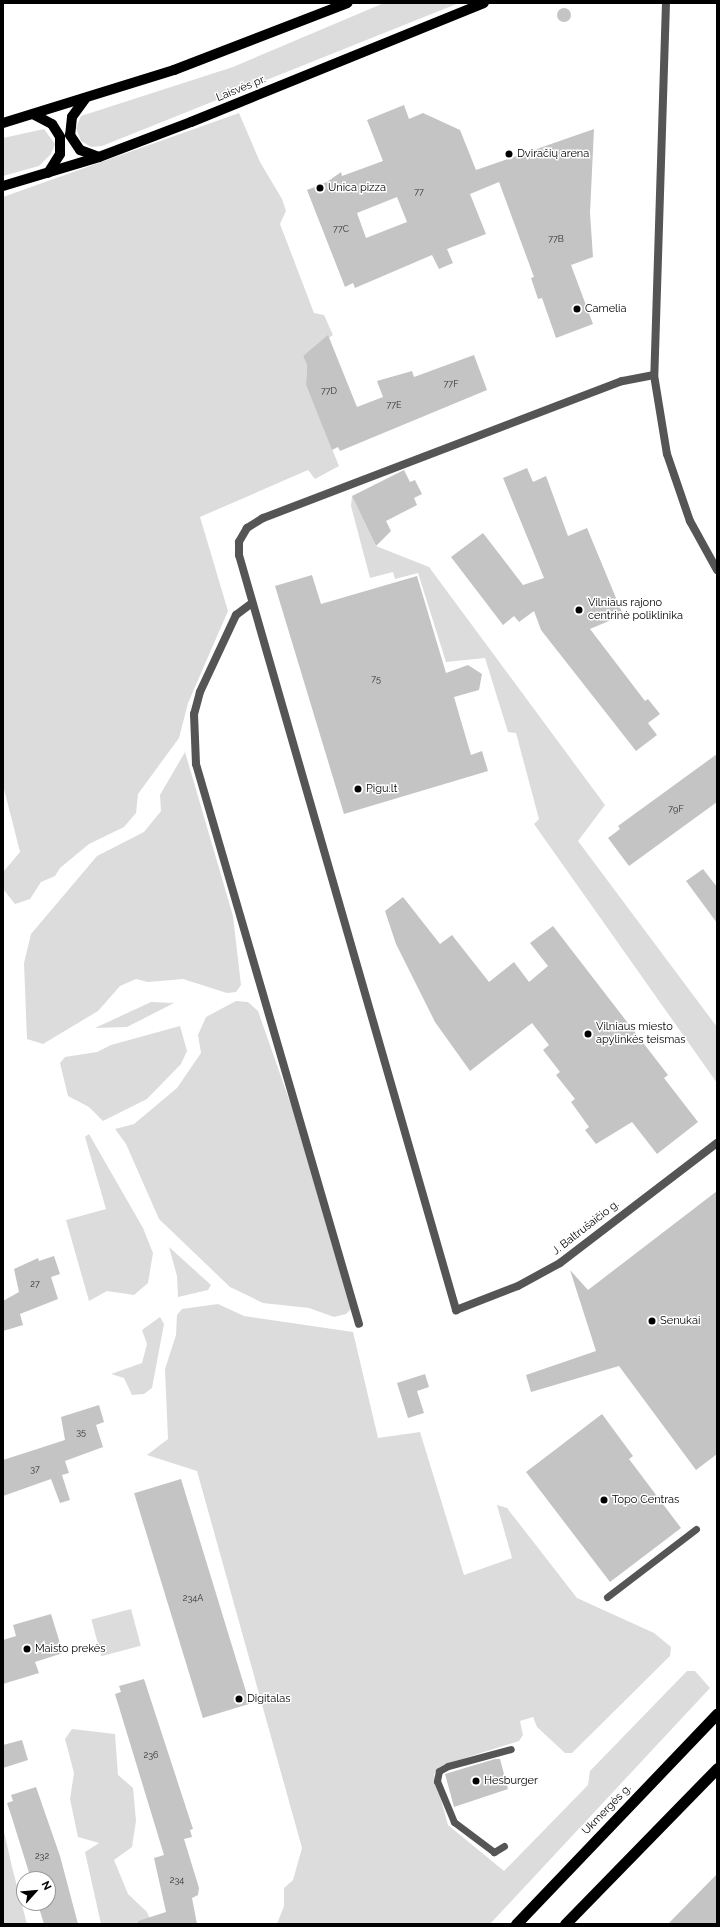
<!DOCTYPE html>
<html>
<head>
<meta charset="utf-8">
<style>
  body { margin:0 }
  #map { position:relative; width:720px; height:1927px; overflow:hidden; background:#fff; font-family:Raleway,sans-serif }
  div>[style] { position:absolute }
  .green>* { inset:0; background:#dcdcdc; transform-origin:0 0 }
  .building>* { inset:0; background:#c4c4c4; transform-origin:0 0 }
  .round { border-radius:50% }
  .service>* { height:7px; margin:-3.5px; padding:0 3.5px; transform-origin:3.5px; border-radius:3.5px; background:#555 }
  .minor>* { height:8px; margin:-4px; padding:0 4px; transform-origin:4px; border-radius:4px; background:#555 }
  .primary>* { height:10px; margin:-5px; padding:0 5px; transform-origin:5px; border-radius:5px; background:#000 }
  .trunk>* { height:11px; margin:-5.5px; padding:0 5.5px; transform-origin:5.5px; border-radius:5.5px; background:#000 }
  .dots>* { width:11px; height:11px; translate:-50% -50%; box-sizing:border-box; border:2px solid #fff; border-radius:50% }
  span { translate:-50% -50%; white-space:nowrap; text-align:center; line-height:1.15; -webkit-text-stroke:3px #fff; paint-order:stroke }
  .number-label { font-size:9px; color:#313131 }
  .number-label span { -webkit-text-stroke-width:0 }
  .street-label { font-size:11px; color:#000 }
  .poi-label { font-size:11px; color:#000 }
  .left { translate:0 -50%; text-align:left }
  .frame { position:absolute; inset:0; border:4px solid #000; pointer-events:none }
  .north { position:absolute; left:16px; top:1871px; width:40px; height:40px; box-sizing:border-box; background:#fff; border:1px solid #999; border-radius:50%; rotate:63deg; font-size:11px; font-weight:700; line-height:16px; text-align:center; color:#000 }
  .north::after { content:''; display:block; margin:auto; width:14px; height:18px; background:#000; clip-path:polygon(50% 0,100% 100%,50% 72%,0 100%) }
</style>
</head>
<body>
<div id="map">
  <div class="green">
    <div style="clip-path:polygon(384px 3px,459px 3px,102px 146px,91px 147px,81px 141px,76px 128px,81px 116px,233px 67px)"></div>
    <div style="clip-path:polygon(239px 113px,260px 162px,282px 199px,286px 211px,280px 224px,314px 313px,324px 315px,333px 335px,303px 356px,307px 365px,306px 385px,339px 466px,315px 479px,308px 470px,200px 517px,228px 611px,188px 703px,179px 738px,138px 794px,136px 813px,124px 827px,89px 844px,60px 868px,55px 876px,41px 882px,30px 899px,15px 904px,3px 889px,4px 871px,20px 852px,3px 785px,3px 197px)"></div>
    <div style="clip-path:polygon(44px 129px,55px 144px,51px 154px,39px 166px,3px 176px,3px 138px)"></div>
    <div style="clip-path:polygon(352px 496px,376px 546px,429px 567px,605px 805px,578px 841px,717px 1027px,717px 1083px,534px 824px,539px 819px,516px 733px,508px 732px,485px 658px,446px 662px,418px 573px,395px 579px,393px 572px,370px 578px,351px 506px)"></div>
    <div style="clip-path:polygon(185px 752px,233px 916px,241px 985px,236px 992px,227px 993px,183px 979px,148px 982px,136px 979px,120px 986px,98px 1011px,43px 1044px,27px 1039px,24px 963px,31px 934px,97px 856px,144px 832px,161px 811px,160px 795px)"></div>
    <div style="clip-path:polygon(236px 1001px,248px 1002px,258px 1011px,292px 1108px,351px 1309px,346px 1314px,334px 1317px,309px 1308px,263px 1303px,230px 1287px,159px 1219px,126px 1144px,115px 1129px,134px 1124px,177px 1088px,201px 1053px,198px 1035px,206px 1017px)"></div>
    <div style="clip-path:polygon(151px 1002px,174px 1003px,127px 1027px,95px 1028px)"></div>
    <div style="clip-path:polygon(180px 1026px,187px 1051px,181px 1064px,147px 1099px,103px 1121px,89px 1107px,68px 1096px,60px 1063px,65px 1057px,97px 1052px,111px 1045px)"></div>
    <div style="clip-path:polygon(89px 1134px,143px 1228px,153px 1253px,148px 1283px,134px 1295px,107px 1291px,89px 1301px,66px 1220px,106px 1209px,85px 1137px)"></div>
    <div style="clip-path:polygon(169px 1247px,211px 1285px,208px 1290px,178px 1297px,177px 1276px)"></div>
    <div style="clip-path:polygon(218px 1304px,244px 1316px,353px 1332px,378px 1438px,420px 1432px,464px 1575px,512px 1558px,497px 1505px,507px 1508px,577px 1598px,654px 1633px,671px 1647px,670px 1656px,572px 1753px,565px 1753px,537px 1727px,533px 1717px,520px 1721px,523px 1735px,519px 1741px,443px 1765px,434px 1774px,448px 1825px,504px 1871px,588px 1785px,590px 1771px,687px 1671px,695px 1671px,710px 1688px,490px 1924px,277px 1924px,284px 1906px,284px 1888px,293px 1880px,302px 1848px,197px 1471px,147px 1455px,168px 1439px,165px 1369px,176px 1335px,177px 1315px,182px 1309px)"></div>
    <div style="clip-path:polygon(160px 1317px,164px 1324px,152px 1388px,144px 1394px,132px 1395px,124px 1378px,111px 1374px,142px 1363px,147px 1344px,142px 1330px)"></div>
    <div style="left:131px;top:1609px;width:38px;height:41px;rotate:75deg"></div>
    <div style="clip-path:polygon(72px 1729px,115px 1734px,118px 1775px,133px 1788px,136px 1821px,132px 1847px,114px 1860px,128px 1894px,147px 1912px,152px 1924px,101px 1924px,85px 1852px,99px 1843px,78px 1837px,70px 1799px,74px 1773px,65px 1739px)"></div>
    <div style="clip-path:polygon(3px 1827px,12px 1867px,27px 1924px,3px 1924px)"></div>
  </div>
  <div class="building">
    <div class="round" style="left:557px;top:8px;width:14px;height:14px"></div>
    <div style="clip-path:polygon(evenodd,404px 105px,409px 119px,423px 113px,460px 130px,476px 170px,594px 129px,590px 213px,593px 257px,571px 265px,593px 324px,556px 338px,542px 298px,538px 299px,531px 278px,534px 277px,499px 182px,470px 194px,486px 234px,447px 249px,453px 263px,439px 269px,432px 255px,355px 288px,353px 283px,345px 287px,307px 190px,327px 182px,341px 172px,342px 176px,383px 161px,367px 120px,404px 105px,397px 197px,407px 222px,366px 238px,357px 213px,397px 197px)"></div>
    <div style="clip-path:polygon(328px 335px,357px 407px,383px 397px,377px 381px,412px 371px,414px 377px,474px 355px,487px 390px,340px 451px,338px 447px,332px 450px,306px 385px,307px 365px,303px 356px)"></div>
    <div style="clip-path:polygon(527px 468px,533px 482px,546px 476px,568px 536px,587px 528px,623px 615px,590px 629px,645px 701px,648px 699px,660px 714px,648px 723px,657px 735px,636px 751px,541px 630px,534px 611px,519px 622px,514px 616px,503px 625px,451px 557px,483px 533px,523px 585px,544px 578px,503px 478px)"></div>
    <div style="clip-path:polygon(404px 470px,410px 482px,415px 480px,422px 494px,414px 498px,417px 505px,386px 521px,391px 531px,376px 546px,352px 496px)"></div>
    <div style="clip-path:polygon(312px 575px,321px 604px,417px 576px,446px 673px,468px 665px,482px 674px,479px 690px,454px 697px,471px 755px,482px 751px,488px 771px,344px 814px,275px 586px)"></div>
    <div style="clip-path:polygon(717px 754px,717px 802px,629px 866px,608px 838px,620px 829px,618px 826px)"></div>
    <div style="clip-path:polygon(703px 869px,717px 887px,717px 923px,686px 881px)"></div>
    <div style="clip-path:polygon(403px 897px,440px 944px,452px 935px,489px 982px,514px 962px,529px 982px,548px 966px,530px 943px,553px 926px,668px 1075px,664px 1078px,698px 1122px,657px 1154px,632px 1122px,596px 1144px,585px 1130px,589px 1127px,571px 1102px,575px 1099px,556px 1075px,560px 1072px,543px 1050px,549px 1045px,532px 1023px,470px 1071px,435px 1022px,396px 944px,385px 911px)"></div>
    <div style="clip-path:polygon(717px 1191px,717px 1454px,696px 1470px,619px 1366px,531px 1392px,526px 1375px,596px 1351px,570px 1270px,588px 1290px)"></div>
    <div style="clip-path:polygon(54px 1256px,60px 1274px,51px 1277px,58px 1299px,20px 1314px,23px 1325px,3px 1331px,3px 1301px,19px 1292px,14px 1269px,38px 1258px,39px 1261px)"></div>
    <div style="clip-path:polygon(425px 1374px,429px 1387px,417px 1391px,424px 1413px,408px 1418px,397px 1383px)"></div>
    <div style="clip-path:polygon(99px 1405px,104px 1422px,96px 1425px,103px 1447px,65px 1461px,69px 1473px,62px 1475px,70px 1500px,60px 1503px,51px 1479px,3px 1496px,3px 1460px,65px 1440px,61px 1417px)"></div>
    <div style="clip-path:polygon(602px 1414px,633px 1456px,629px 1459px,681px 1528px,610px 1582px,526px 1472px)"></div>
    <div style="left:181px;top:1479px;width:235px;height:49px;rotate:73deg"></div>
    <div style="clip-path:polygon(51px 1614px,63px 1653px,35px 1662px,39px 1673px,3px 1684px,3px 1640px,16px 1636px,13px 1625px)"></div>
    <div style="clip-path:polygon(144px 1679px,193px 1829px,190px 1830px,192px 1837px,184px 1839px,199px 1888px,198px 1895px,192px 1898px,197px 1924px,138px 1924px,138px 1921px,166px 1912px,154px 1858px,164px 1855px,115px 1694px,121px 1692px,119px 1686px)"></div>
    <div style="clip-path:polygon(22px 1740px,28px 1760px,3px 1768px,3px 1745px)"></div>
    <div style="clip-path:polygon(495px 1759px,500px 1759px,508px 1789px,454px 1807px,445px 1774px)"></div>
    <div style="clip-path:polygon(36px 1787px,60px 1856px,78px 1924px,44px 1924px,39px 1908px,41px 1903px,48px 1903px,48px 1879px,31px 1879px,12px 1818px,7px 1803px,13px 1801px,11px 1795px)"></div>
    <div style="clip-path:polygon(717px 1874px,717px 1924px,668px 1924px)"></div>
  </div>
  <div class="service">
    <div style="left:607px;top:1597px;width:112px;rotate:-37.4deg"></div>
    <div style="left:504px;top:1846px;width:12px;rotate:149deg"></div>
    <div style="left:494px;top:1852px;width:50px;rotate:-143.1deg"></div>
    <div style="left:454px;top:1822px;width:44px;rotate:-112.5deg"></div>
    <div style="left:437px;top:1781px;width:10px;rotate:-79deg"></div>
    <div style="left:439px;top:1771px;width:10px;rotate:-29deg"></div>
    <div style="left:448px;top:1766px;width:65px;rotate:-15.1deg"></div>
  </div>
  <div class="minor">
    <div style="left:666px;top:3px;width:372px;rotate:91.8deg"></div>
    <div style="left:654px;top:375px;width:80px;rotate:80.7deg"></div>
    <div style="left:667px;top:454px;width:71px;rotate:71.1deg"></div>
    <div style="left:690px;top:521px;width:56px;rotate:61.1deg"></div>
    <div style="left:654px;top:375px;width:33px;rotate:169deg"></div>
    <div style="left:622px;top:381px;width:384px;rotate:159.1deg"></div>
    <div style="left:263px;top:518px;width:19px;rotate:148deg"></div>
    <div style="left:247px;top:528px;width:16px;rotate:120deg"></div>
    <div style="left:239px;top:542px;width:13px;rotate:90deg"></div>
    <div style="left:239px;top:555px;width:786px;rotate:73.96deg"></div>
    <div style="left:456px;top:1310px;width:66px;rotate:-21.2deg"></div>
    <div style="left:518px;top:1286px;width:48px;rotate:-28.7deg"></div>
    <div style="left:560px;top:1263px;width:198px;rotate:-37.4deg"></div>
    <div style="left:252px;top:603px;width:20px;rotate:143deg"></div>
    <div style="left:236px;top:615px;width:85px;rotate:115.1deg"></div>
    <div style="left:200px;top:692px;width:23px;rotate:105deg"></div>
    <div style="left:194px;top:714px;width:50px;rotate:87.7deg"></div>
    <div style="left:196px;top:764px;width:583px;rotate:73.77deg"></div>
  </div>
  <div class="primary">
    <div style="left:85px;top:99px;width:22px;rotate:126deg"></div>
    <div style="left:72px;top:117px;width:18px;rotate:96deg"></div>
    <div style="left:70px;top:135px;width:18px;rotate:56deg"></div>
    <div style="left:80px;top:150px;width:20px;rotate:20deg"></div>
    <div style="left:33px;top:114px;width:21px;rotate:28deg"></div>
    <div style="left:52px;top:124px;width:15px;rotate:58deg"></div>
    <div style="left:60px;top:137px;width:17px;rotate:90deg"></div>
    <div style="left:60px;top:154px;width:22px;rotate:122deg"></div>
    <div style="left:3px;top:123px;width:179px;rotate:-17.2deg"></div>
    <div style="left:174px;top:70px;width:186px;rotate:-21.1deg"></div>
    <div style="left:3px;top:186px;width:100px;rotate:-16.8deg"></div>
    <div style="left:99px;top:157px;width:98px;rotate:-20.8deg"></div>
    <div style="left:191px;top:122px;width:316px;rotate:-22.1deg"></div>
  </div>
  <div class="trunk">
    <div style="left:516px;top:1924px;width:291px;rotate:-46.3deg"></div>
    <div style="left:565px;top:1924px;width:218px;rotate:-45.7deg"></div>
  </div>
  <div class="dots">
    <div style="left:509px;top:154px;background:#000"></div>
    <div style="left:320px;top:188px;background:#000"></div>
    <div style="left:577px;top:309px;background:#000"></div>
    <div style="left:579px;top:610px;background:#000"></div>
    <div style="left:358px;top:789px;background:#000"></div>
    <div style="left:588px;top:1034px;background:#000"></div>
    <div style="left:652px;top:1321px;background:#000"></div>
    <div style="left:604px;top:1500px;background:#000"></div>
    <div style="left:27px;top:1649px;background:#000"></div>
    <div style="left:239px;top:1699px;background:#000"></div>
    <div style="left:476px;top:1781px;background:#000"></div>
  </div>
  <div class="number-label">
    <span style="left:419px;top:192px">77</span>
    <span style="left:341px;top:229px">77C</span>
    <span style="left:556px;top:239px">77B</span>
    <span style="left:451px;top:384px">77F</span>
    <span style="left:329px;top:391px">77D</span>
    <span style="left:394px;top:405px">77E</span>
    <span style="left:376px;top:679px">75</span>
    <span style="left:676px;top:809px">79F</span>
    <span style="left:35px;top:1284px">27</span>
    <span style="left:81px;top:1432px">35</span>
    <span style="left:35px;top:1469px">37</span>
    <span style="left:193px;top:1598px">234A</span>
    <span style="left:151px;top:1755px">236</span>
    <span style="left:42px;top:1856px">232</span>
    <span style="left:177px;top:1880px">234</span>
  </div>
  <div class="street-label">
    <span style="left:241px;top:89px;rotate:-22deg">Laisvės pr.</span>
    <span style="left:586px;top:1228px;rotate:-38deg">J. Baltrušaičio g.</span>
    <span style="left:607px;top:1810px;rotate:-46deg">Ukmergės g.</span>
  </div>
  <div class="poi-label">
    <span class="left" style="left:517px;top:154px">Dviračių arena</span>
    <span class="left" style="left:328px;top:188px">Unica pizza</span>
    <span class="left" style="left:585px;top:309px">Camelia</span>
    <span class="left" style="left:588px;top:610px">Vilniaus rajono<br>centrinė poliklinika</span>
    <span class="left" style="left:366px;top:789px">Pigu.lt</span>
    <span class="left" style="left:596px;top:1034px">Vilniaus miesto<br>apylinkės teismas</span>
    <span class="left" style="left:660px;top:1321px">Senukai</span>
    <span class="left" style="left:612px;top:1500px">Topo Centras</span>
    <span class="left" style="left:35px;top:1649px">Maisto prekės</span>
    <span class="left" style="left:247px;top:1699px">Digitalas</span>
    <span class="left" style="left:484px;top:1781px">Hesburger</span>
  </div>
  <div class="frame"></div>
  <div class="north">N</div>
</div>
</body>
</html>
